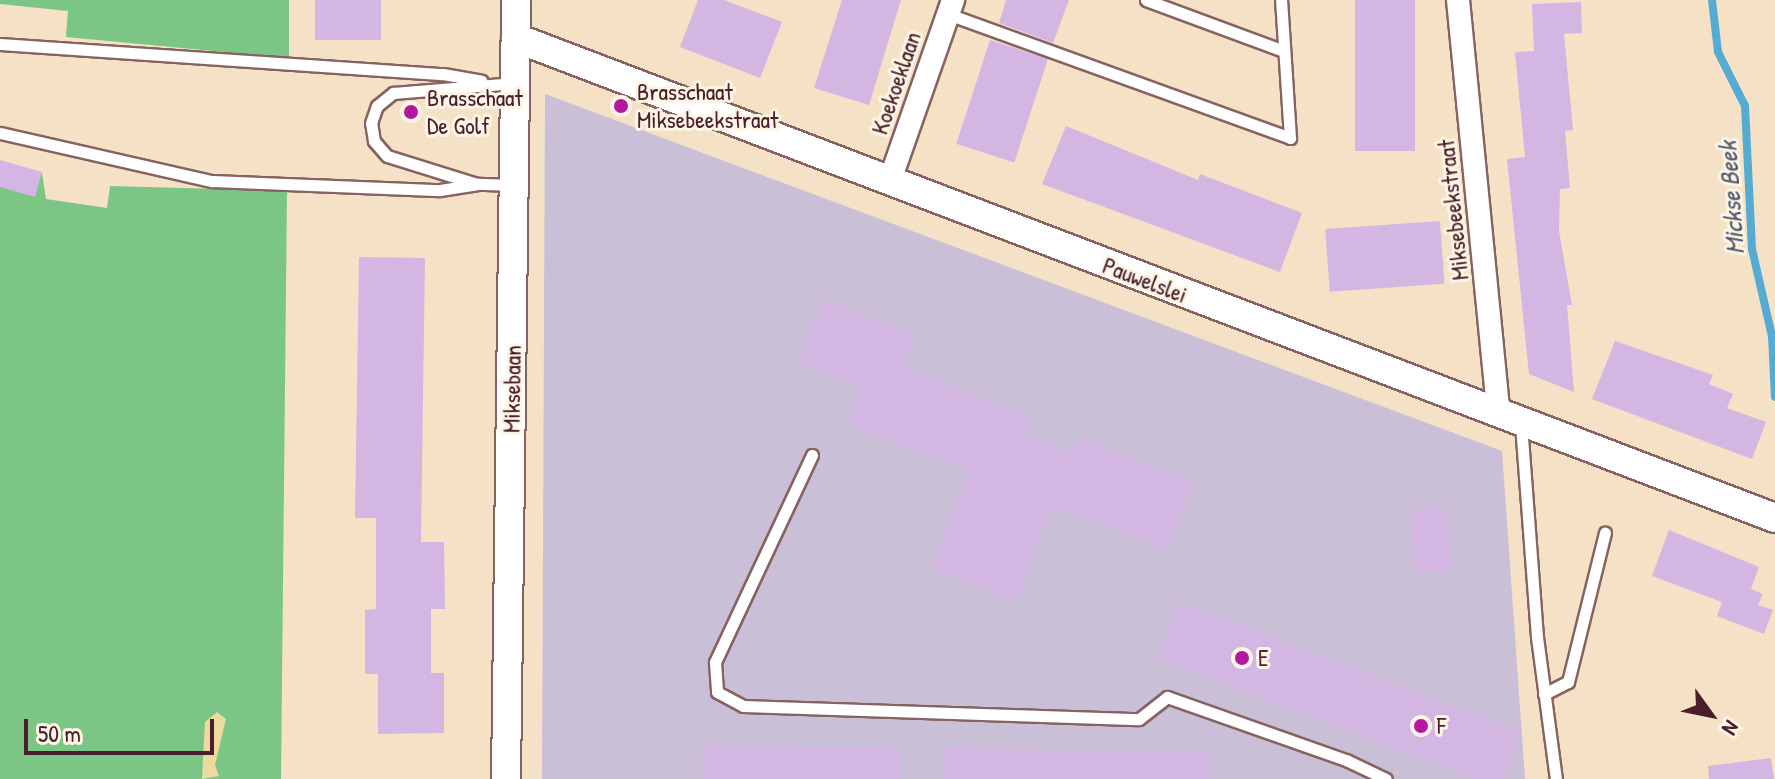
<!DOCTYPE html>
<html>
<head>
<meta charset="utf-8">
<style>
  body { margin:0 }
  #map { position:relative; width:1775px; height:779px; overflow:hidden; background:#f5e1c6; font-family:"Patrick Hand",sans-serif }
  div>[style] { position:absolute }
  .industrial>* { inset:0; background:#c9bfd7 }
  .green>* { inset:0; background:#7bc684 }
  .sand>* { inset:0; background:#eeda9e }
  .stream>* { height:8px; margin:-4px; padding:0 4px; transform-origin:4px; border-radius:4px; background:#55abd2 }
  .building>* { inset:0; background:#d4b6e3; transform-origin:0 0 }
  .roads { filter:drop-shadow(2px 0 #866361) drop-shadow(-2px 0 #866361) drop-shadow(0 2px #866361) drop-shadow(0 -2px #866361) }
  .service>* { height:11px; margin:-5.5px; padding:0 5.5px; transform-origin:5.5px; border-radius:5.5px; background:#fff }
  .minor>* { height:22px; margin:-11px; padding:0 11px; transform-origin:11px; border-radius:11px; background:#fff }
  .tertiary>* { height:28px; margin:-14px; padding:0 14px; transform-origin:14px; border-radius:14px; background:#fff }
  .dots>* { width:22px; height:22px; translate:-50% -50%; box-sizing:border-box; border:4px solid #fcf5e5; border-radius:50% }
  span { translate:-50% -50%; white-space:nowrap; text-align:center; line-height:1.15; -webkit-text-stroke:6px #fcf5e5; paint-order:stroke }
  .street-label { font-size:24px; color:#4a1f2b }
  .poi-label { font-size:24px; color:#4a1f2b }
  .left { translate:0 -50%; text-align:left }
  .water-label { font-size:26px; color:#4e576e; font-style:italic }
  .north { position:absolute; left:1671px; top:675px; width:80px; height:80px; -webkit-text-stroke:6px #fcf5e5; paint-order:stroke; rotate:123deg; font-size:22px; font-weight:700; line-height:32px; text-align:center; color:#4a1f2b }
  .north::after { content:''; display:block; margin:auto; width:28px; height:36px; background:#4a1f2b; clip-path:polygon(50% 0,100% 100%,50% 72%,0 100%) }
  .scale { position:absolute; left:24px; top:719px; width:190px; height:36px; box-sizing:border-box; border:4px solid #4a1f2b; border-top:0; padding-left:10px; font-size:24px; line-height:28px; white-space:nowrap; color:#4a1f2b; -webkit-text-stroke:6px #fcf5e5; paint-order:stroke }
</style>
</head>
<body>
<div id="map">
  <div class="industrial">
    <div style="clip-path:polygon(545px 94px,1502px 451px,1525px 779px,542px 779px)"></div>
  </div>
  <div class="green">
    <div style="clip-path:polygon(0 0,289px 0,289px 58px,66px 37px,68px 11px,0 4px)"></div>
    <div style="clip-path:polygon(0 162px,42px 173px,46px 199px,107px 208px,110px 186px,287px 191px,281px 779px,0 779px)"></div>
  </div>
  <div class="sand">
    <div style="clip-path:polygon(217px 712px,226px 719px,215px 765px,219px 776px,202px 779px,205px 722px)"></div>
  </div>
  <div class="stream">
    <div style="left:1712px;top:0;width:52px;rotate:83.4deg"></div>
    <div style="left:1718px;top:52px;width:60px;rotate:63.4deg"></div>
    <div style="left:1745px;top:106px;width:143px;rotate:87.2deg"></div>
    <div style="left:1752px;top:249px;width:89px;rotate:77.1deg"></div>
    <div style="left:1772px;top:336px;width:61px;rotate:87.2deg"></div>
  </div>
  <div class="building">
    <div style="left:315px;top:0;width:66px;height:40px"></div>
    <div style="clip-path:polygon(698px 0,724px 0,782px 22px,760px 78px,680px 47px)"></div>
    <div style="clip-path:polygon(842px 0,901px 0,869px 105px,814px 88px)"></div>
    <div style="clip-path:polygon(1006px 0,1069px 0,1053px 43px,999px 23px)"></div>
    <div style="left:1355px;top:0;width:60px;height:151px"></div>
    <div style="clip-path:polygon(1581px 2px,1582px 33px,1564px 34px,1573px 130px,1565px 131px,1570px 188px,1560px 189px,1559px 231px,1572px 305px,1567px 305px,1574px 392px,1529px 374px,1507px 159px,1525px 157px,1515px 52px,1534px 51px,1532px 4px)"></div>
    <div style="left:990px;top:40px;width:61px;height:109px;rotate:18deg"></div>
    <div style="clip-path:polygon(1066px 126px,1198px 180px,1200px 174px,1302px 213px,1280px 272px,1042px 184px)"></div>
    <div style="clip-path:polygon(0 160px,42px 172px,35px 197px,0 187px)"></div>
    <div style="left:1440px;top:221px;width:63px;height:115px;rotate:86deg"></div>
    <div style="clip-path:polygon(359px 257px,425px 258px,421px 542px,444px 542px,445px 609px,431px 609px,431px 673px,444px 673px,444px 733px,378px 734px,378px 674px,365px 674px,365px 610px,376px 609px,376px 518px,355px 518px)"></div>
    <div style="clip-path:polygon(823px 299px,914px 334px,902px 367px,1032px 417px,1025px 435px,1073px 453px,1079px 438px,1194px 482px,1168px 550px,1052px 506px,1016px 601px,932px 569px,969px 471px,848px 425px,862px 388px,798px 363px)"></div>
    <div style="clip-path:polygon(1615px 341px,1713px 375px,1709px 384px,1733px 394px,1727px 408px,1766px 422px,1752px 459px,1592px 399px)"></div>
    <div style="left:1447px;top:507px;width:63px;height:38px;rotate:85deg"></div>
    <div style="clip-path:polygon(1669px 530px,1759px 567px,1751px 589px,1763px 594px,1758px 605px,1773px 610px,1764px 634px,1717px 616px,1722px 602px,1652px 576px)"></div>
    <div style="clip-path:polygon(1179px 602px,1522px 732px,1504px 779px,1475px 779px,1159px 659px)"></div>
    <div style="left:702px;top:745px;width:197px;height:34px;rotate:1deg"></div>
    <div style="clip-path:polygon(944px 748px,1211px 753px,1211px 779px,943px 779px)"></div>
    <div style="clip-path:polygon(1771px 758px,1774px 779px,1709px 779px,1708px 766px)"></div>
  </div>
  <div class="roads">
    <div class="service">
      <div style="left:1146px;top:0;width:147px;rotate:20.3deg"></div>
      <div style="left:948px;top:14px;width:364px;rotate:19.9deg"></div>
      <div style="left:1290px;top:138px;width:138px;rotate:-93.7deg"></div>
      <div style="left:0;top:44px;width:444px;rotate:3.9deg"></div>
      <div style="left:443px;top:74px;width:39px;rotate:10deg"></div>
      <div style="left:0;top:133px;width:217px;rotate:12.8deg"></div>
      <div style="left:212px;top:181px;width:228px;rotate:2.3deg"></div>
      <div style="left:440px;top:190px;width:37px;rotate:-9deg"></div>
      <div style="left:514px;top:185px;width:37px;rotate:-178deg"></div>
      <div style="left:477px;top:184px;width:94px;rotate:-162.7deg"></div>
      <div style="left:387px;top:156px;width:20px;rotate:-131deg"></div>
      <div style="left:374px;top:141px;width:18px;rotate:-99deg"></div>
      <div style="left:371px;top:123px;width:18px;rotate:-71deg"></div>
      <div style="left:377px;top:106px;width:21px;rotate:-39deg"></div>
      <div style="left:393px;top:93px;width:122px;rotate:-4.7deg"></div>
      <div style="left:1521px;top:424px;width:214px;rotate:85.7deg"></div>
      <div style="left:1537px;top:637px;width:143px;rotate:82.4deg"></div>
      <div style="left:812px;top:455px;width:229px;rotate:115.1deg"></div>
      <div style="left:715px;top:662px;width:30px;rotate:86deg"></div>
      <div style="left:717px;top:692px;width:30px;rotate:28deg"></div>
      <div style="left:743px;top:706px;width:396px;rotate:1.9deg"></div>
      <div style="left:1139px;top:719px;width:36px;rotate:-38deg"></div>
      <div style="left:1167px;top:697px;width:190px;rotate:19.4deg"></div>
      <div style="left:1346px;top:760px;width:44px;rotate:25.4deg"></div>
      <div style="left:1544px;top:694px;width:27px;rotate:-27deg"></div>
      <div style="left:1568px;top:682px;width:154px;rotate:-76.1deg"></div>
    </div>
    <div class="minor">
      <div style="left:1458px;top:0;width:417px;rotate:84.4deg"></div>
      <div style="left:889px;top:183px;width:194px;rotate:-70.7deg"></div>
    </div>
    <div class="tertiary">
      <div style="left:516px;top:38px;width:1347px;rotate:20.87deg"></div>
      <div style="left:506px;top:779px;width:779px;rotate:-89.26deg"></div>
    </div>
  </div>
  <div class="dots">
    <div style="left:621px;top:106px;background:#b5179e"></div>
    <div style="left:411px;top:112px;background:#b5179e"></div>
    <div style="left:1242px;top:658px;background:#b5179e"></div>
    <div style="left:1421px;top:726px;background:#b5179e"></div>
  </div>
  <div class="street-label">
    <span style="left:896px;top:83px;rotate:-71deg">Koekoeklaan</span>
    <span style="left:1453px;top:210px;rotate:-96deg">Miksebeekstraat</span>
    <span style="left:1145px;top:280px;rotate:21deg">Pauwelslei</span>
    <span style="left:512px;top:389px;rotate:-89deg">Miksebaan</span>
  </div>
  <div class="poi-label">
    <span class="left" style="left:637px;top:106px">Brasschaat<br>Miksebeekstraat</span>
    <span class="left" style="left:427px;top:112px">Brasschaat<br>De Golf</span>
    <span class="left" style="left:1258px;top:658px">E</span>
    <span class="left" style="left:1437px;top:726px">F</span>
  </div>
  <div class="water-label">
    <span style="left:1731px;top:198px;rotate:-94deg">Mickse Beek</span>
  </div>
  <div class="north">N</div>
  <div class="scale">50 m</div>
</div>
</body>
</html>
